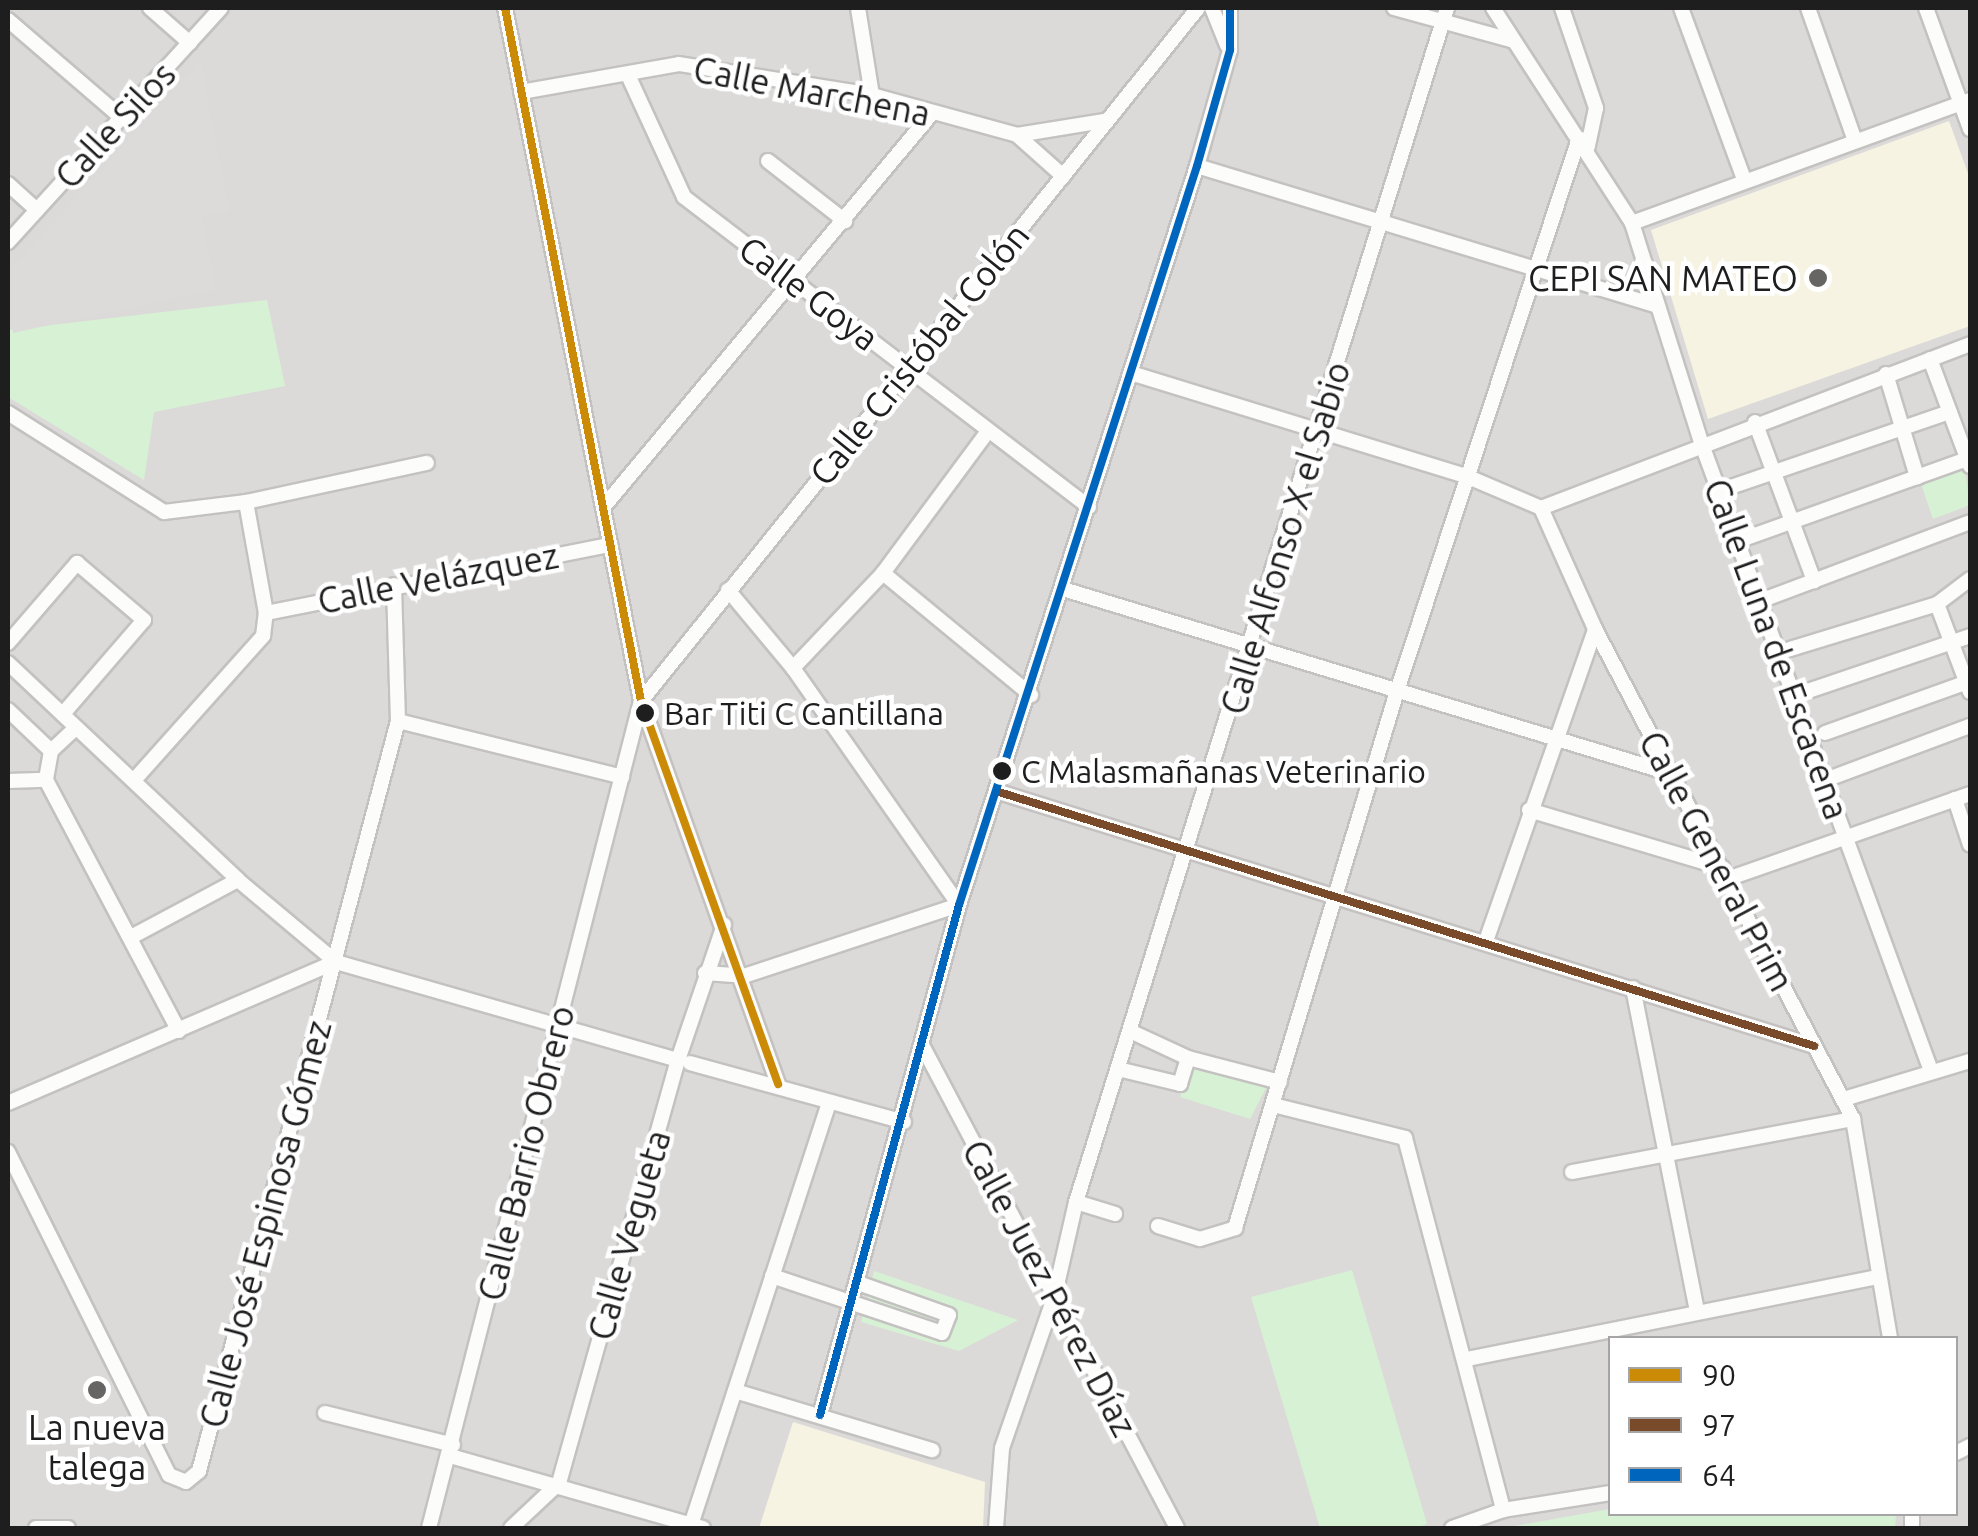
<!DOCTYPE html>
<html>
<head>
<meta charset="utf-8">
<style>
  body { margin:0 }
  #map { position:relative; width:1978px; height:1536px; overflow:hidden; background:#edeae7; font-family:Ubuntu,sans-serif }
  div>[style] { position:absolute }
  .residential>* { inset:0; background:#dcdad9 }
  .education>* { inset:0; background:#f6f3e3 }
  .park>* { inset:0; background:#d7f1d4 }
  .parking>* { inset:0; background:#dddbda }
  .roads { filter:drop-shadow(2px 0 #c4c2c1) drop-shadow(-2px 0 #c4c2c1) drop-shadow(0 2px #c4c2c1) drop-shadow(0 -2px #c4c2c1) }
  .street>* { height:14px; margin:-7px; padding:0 7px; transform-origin:7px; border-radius:7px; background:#fcfcfb }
  .bus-1>* { height:8px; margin:-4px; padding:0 4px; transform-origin:4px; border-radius:4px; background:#cc8b06 }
  .bus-2>* { height:8px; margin:-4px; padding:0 4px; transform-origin:4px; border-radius:4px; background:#7a4b2a }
  .bus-3>* { height:8px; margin:-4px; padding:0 4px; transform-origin:4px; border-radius:4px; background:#0065bd }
  .dots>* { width:28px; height:28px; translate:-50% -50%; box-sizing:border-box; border:5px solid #fff; border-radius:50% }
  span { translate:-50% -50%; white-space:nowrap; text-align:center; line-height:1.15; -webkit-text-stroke:9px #fff; paint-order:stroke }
  .bus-label { font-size:32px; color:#1e1e1e }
  .left { translate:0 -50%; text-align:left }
  .street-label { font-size:35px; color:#1e1e1e }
  .poi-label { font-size:35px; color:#1e1e1e }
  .right { translate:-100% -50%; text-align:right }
  .frame { position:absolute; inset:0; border:10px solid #1e1e1e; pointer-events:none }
  .legend { position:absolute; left:1608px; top:1336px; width:350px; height:180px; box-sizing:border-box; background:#fff; border:2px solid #a5a5a5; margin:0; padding:12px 18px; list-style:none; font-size:30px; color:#1e1e1e }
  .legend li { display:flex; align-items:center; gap:20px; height:50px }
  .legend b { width:50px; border:2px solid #a5a5a5 }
</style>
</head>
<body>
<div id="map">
  <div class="residential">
    <div style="clip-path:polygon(evenodd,8px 8px,1970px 8px,1970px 1528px,8px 1528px,8px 8px,1610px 1338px,1956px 1338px,1956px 1514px,1610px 1514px,1610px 1338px)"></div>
  </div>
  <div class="education">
    <div style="clip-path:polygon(1949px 121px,1970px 179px,1970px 326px,1708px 419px,1651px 230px)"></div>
    <div style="clip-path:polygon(793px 1422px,985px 1482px,983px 1528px,759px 1528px)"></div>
  </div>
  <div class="park">
    <div style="clip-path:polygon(267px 300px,285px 386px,154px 412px,144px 480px,8px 397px,8px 330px)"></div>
    <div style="clip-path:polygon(1964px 464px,1970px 505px,1933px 519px,1920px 481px)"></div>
    <div style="clip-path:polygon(1191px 1067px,1267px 1086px,1250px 1119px,1180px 1097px)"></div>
    <div style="clip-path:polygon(1352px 1270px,1427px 1524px,1416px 1528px,1320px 1528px,1251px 1297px)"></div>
    <div style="clip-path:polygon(874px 1271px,1018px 1320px,959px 1351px,861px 1322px)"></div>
    <div style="clip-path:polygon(1610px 1509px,1610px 1514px,1896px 1514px,1895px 1528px,1503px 1528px)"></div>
  </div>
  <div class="parking">
    <div style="clip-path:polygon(200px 62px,229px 211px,201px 215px,215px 289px,13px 333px,8px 273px)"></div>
  </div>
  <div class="roads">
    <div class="street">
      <div style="left:150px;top:8px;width:53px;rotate:41.2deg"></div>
      <div style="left:505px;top:8px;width:706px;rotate:78.9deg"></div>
      <div style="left:641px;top:701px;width:407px;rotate:70.3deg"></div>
      <div style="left:858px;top:8px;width:88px;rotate:80.9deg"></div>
      <div style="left:1212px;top:8px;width:40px;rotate:68deg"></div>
      <div style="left:1394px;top:8px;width:121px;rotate:15.3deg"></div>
      <div style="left:1493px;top:8px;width:256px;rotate:57.1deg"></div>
      <div style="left:1632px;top:223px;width:230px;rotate:72.5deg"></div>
      <div style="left:1701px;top:442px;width:670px;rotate:69.91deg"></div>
      <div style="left:1562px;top:8px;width:106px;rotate:71.2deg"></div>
      <div style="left:1596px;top:108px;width:40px;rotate:102deg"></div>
      <div style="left:1681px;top:8px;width:182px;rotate:69.8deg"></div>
      <div style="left:1808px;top:8px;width:141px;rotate:70.5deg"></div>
      <div style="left:1926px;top:8px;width:129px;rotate:70deg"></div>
      <div style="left:8px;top:20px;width:152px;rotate:40.7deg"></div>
      <div style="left:628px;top:75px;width:134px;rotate:65.3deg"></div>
      <div style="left:684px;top:197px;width:510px;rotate:37.43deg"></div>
      <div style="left:521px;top:92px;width:160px;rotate:-10deg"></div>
      <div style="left:679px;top:64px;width:195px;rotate:9.1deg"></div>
      <div style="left:872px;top:95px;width:150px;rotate:15.4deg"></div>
      <div style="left:1017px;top:135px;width:87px;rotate:-9.2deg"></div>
      <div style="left:1017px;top:135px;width:62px;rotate:41.7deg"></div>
      <div style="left:768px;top:161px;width:98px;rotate:37.9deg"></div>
      <div style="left:1197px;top:166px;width:481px;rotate:16.9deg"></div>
      <div style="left:8px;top:184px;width:39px;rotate:42deg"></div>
      <div style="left:1632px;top:223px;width:360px;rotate:-20deg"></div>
      <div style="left:8px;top:242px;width:316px;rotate:-47.7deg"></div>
      <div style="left:1930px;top:359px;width:114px;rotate:69.5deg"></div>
      <div style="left:1131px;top:373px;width:350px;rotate:17.1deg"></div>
      <div style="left:1466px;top:476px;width:82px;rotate:23.1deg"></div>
      <div style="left:1886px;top:374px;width:108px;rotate:73.2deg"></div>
      <div style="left:8px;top:413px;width:185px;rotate:32.4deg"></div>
      <div style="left:164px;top:512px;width:83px;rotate:-7deg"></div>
      <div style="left:246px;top:502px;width:185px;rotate:-12.2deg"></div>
      <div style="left:1755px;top:422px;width:170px;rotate:69.6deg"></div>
      <div style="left:1719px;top:491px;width:244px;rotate:-18.9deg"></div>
      <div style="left:606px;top:504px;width:509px;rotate:-50.18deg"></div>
      <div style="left:1541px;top:508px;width:133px;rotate:65.9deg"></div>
      <div style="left:1595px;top:629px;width:554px;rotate:62.23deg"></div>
      <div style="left:1853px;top:1119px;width:222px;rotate:80.4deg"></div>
      <div style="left:1541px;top:508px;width:459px;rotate:-20.9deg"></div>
      <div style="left:1738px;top:541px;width:243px;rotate:-19.7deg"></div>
      <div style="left:883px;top:573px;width:192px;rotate:39.5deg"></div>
      <div style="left:1063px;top:589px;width:633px;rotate:16.89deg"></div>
      <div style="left:728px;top:590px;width:102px;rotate:50.2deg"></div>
      <div style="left:793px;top:668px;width:289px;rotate:55deg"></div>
      <div style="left:1760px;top:601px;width:224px;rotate:-20.6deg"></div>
      <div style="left:1937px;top:604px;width:94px;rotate:69.4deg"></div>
      <div style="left:266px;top:613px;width:351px;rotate:-11.2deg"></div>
      <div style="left:8px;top:643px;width:106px;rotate:-49.2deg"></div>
      <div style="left:77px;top:563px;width:88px;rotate:40.4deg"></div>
      <div style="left:144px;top:620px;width:124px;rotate:130.8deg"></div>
      <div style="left:1790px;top:649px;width:154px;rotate:-17deg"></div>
      <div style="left:1937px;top:604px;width:41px;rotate:-37.1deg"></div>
      <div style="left:8px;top:663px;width:316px;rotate:43.3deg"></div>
      <div style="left:238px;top:880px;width:128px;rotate:39.9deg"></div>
      <div style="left:336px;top:962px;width:356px;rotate:16deg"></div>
      <div style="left:793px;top:668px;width:131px;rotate:-46.5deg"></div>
      <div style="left:883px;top:573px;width:173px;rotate:-53.5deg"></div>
      <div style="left:1805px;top:692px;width:174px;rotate:-18.7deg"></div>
      <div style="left:8px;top:710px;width:59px;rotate:43.6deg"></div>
      <div style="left:51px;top:751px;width:33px;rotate:-43deg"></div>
      <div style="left:398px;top:721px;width:231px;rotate:14deg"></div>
      <div style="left:1825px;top:733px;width:154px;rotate:-19.7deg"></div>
      <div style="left:51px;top:751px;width:29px;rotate:100deg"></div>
      <div style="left:46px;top:780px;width:284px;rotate:62.1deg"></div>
      <div style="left:1836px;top:776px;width:143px;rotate:-20.5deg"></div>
      <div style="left:136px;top:778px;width:191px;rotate:-48.2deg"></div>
      <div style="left:263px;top:636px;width:23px;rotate:-83deg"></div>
      <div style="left:266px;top:613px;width:113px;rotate:-100.2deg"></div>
      <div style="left:8px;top:781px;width:38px;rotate:-2deg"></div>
      <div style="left:999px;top:792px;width:854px;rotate:17.31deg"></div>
      <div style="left:1955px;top:799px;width:48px;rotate:71.9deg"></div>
      <div style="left:1529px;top:810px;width:202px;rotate:16.6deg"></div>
      <div style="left:1730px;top:878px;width:254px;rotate:-19.3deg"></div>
      <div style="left:133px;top:936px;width:119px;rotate:-28.1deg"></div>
      <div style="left:1486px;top:941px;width:330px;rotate:-70.7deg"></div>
      <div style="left:705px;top:973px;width:39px;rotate:4deg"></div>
      <div style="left:744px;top:976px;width:226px;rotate:-18.3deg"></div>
      <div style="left:1633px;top:988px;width:330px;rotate:78.8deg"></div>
      <div style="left:1132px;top:1032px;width:62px;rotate:24.9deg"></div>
      <div style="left:1188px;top:1058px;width:95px;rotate:14.6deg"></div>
      <div style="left:923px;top:1047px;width:544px;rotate:62.16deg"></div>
      <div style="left:690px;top:1063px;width:222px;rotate:15.4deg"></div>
      <div style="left:1118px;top:1069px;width:64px;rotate:13.6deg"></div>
      <div style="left:1180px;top:1084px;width:27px;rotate:-73deg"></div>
      <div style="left:1844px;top:1099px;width:132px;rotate:-16.8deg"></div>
      <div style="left:8px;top:1103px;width:357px;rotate:-23.3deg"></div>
      <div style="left:1273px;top:1105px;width:136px;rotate:14deg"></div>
      <div style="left:1405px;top:1138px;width:385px;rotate:75.2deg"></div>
      <div style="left:8px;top:1152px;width:361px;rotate:63.5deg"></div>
      <div style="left:169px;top:1475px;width:18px;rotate:22deg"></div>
      <div style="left:186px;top:1482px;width:17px;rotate:-40deg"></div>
      <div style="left:199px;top:1471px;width:776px;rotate:-75.14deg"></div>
      <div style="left:398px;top:721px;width:136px;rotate:-91.7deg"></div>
      <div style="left:1572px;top:1172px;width:286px;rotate:-10.7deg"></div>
      <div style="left:1076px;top:1202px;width:41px;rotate:17.1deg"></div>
      <div style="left:1158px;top:1226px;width:44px;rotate:17.2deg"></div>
      <div style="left:1200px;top:1239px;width:37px;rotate:-17deg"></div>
      <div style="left:1235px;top:1228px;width:561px;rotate:-73.21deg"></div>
      <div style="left:1397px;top:691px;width:582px;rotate:-71.78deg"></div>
      <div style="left:772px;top:1276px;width:179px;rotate:18.5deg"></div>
      <div style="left:942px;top:1333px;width:19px;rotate:-69deg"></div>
      <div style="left:949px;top:1315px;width:96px;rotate:-160.6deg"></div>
      <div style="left:1467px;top:1359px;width:420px;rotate:-11.3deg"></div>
      <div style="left:735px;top:1391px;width:206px;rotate:16.7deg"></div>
      <div style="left:325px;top:1413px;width:132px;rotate:14deg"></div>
      <div style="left:820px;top:1415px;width:529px;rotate:-74.75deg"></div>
      <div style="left:959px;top:905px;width:776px;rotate:-72.15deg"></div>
      <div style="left:1197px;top:166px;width:121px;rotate:-74.1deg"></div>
      <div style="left:1230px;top:50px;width:42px;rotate:-90deg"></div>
      <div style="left:1956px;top:1453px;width:16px;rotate:-27deg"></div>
      <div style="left:450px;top:1456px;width:263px;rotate:15.9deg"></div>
      <div style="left:36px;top:1528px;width:32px"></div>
      <div style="left:429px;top:1528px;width:854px;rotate:-75.62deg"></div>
      <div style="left:641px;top:701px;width:889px;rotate:-51.21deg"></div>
      <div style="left:511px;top:1528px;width:66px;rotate:-43.2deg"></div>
      <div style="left:559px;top:1483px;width:439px;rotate:-74.3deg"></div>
      <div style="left:678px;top:1060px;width:143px;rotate:-71.2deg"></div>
      <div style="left:690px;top:1528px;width:444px;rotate:-71.9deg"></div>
      <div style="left:996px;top:1528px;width:80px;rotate:-85.7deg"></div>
      <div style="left:1002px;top:1448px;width:159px;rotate:-70.9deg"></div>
      <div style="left:1054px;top:1298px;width:98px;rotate:-77.1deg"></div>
      <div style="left:1076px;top:1202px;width:1250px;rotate:-72.74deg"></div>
      <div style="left:1452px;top:1528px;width:54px;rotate:-19.4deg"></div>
      <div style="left:1503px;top:1510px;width:108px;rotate:-9deg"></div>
      <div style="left:1912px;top:1528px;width:14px;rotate:-90deg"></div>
    </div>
  </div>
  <div class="bus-1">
    <div style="left:505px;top:8px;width:706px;rotate:78.9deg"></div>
    <div style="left:641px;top:701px;width:407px;rotate:70.3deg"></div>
  </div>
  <div class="bus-2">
    <div style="left:999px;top:792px;width:854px;rotate:17.31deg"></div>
  </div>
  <div class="bus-3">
    <div style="left:820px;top:1415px;width:529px;rotate:-74.75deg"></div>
    <div style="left:959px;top:905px;width:776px;rotate:-72.15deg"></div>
    <div style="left:1197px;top:166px;width:121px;rotate:-74.1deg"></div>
    <div style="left:1230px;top:50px;width:42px;rotate:-90deg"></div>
  </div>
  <div class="dots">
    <div style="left:1818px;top:278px;background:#666564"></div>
    <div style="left:645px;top:713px;background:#1e1e1e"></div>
    <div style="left:1002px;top:771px;background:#1e1e1e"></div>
    <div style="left:97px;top:1390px;background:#666564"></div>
  </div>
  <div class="bus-label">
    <span class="left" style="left:664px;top:713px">Bar Titi C Cantillana</span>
    <span class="left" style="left:1021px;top:771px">C Malasmañanas Veterinario</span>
  </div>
  <div class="street-label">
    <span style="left:812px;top:91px;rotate:11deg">Calle Marchena</span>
    <span style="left:115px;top:125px;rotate:-47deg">Calle Silos</span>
    <span style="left:809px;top:293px;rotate:37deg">Calle Goya</span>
    <span style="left:919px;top:354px;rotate:-51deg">Calle Cristóbal Colón</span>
    <span style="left:1285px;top:538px;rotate:-73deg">Calle Alfonso X el Sabio</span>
    <span style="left:438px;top:578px;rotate:-11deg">Calle Velázquez</span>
    <span style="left:1777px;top:649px;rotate:70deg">Calle Luna de Escacena</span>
    <span style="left:1717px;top:861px;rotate:62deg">Calle General Prim</span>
    <span style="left:526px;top:1153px;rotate:-76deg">Calle Barrio Obrero</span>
    <span style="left:265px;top:1224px;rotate:-75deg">Calle José Espinosa Gómez</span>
    <span style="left:629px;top:1235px;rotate:-74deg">Calle Vegueta</span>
    <span style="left:1050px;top:1288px;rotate:62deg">Calle Juez Pérez Díaz</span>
  </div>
  <div class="poi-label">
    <span class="right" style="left:1798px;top:278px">CEPI SAN MATEO</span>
    <span style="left:97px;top:1447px">La nueva<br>talega</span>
  </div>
  <div class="frame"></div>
  <ul class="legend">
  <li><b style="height:12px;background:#cc8b06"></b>90</li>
  <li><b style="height:12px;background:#7a4b2a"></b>97</li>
  <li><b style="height:12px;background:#0065bd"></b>64</li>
  </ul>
</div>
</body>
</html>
